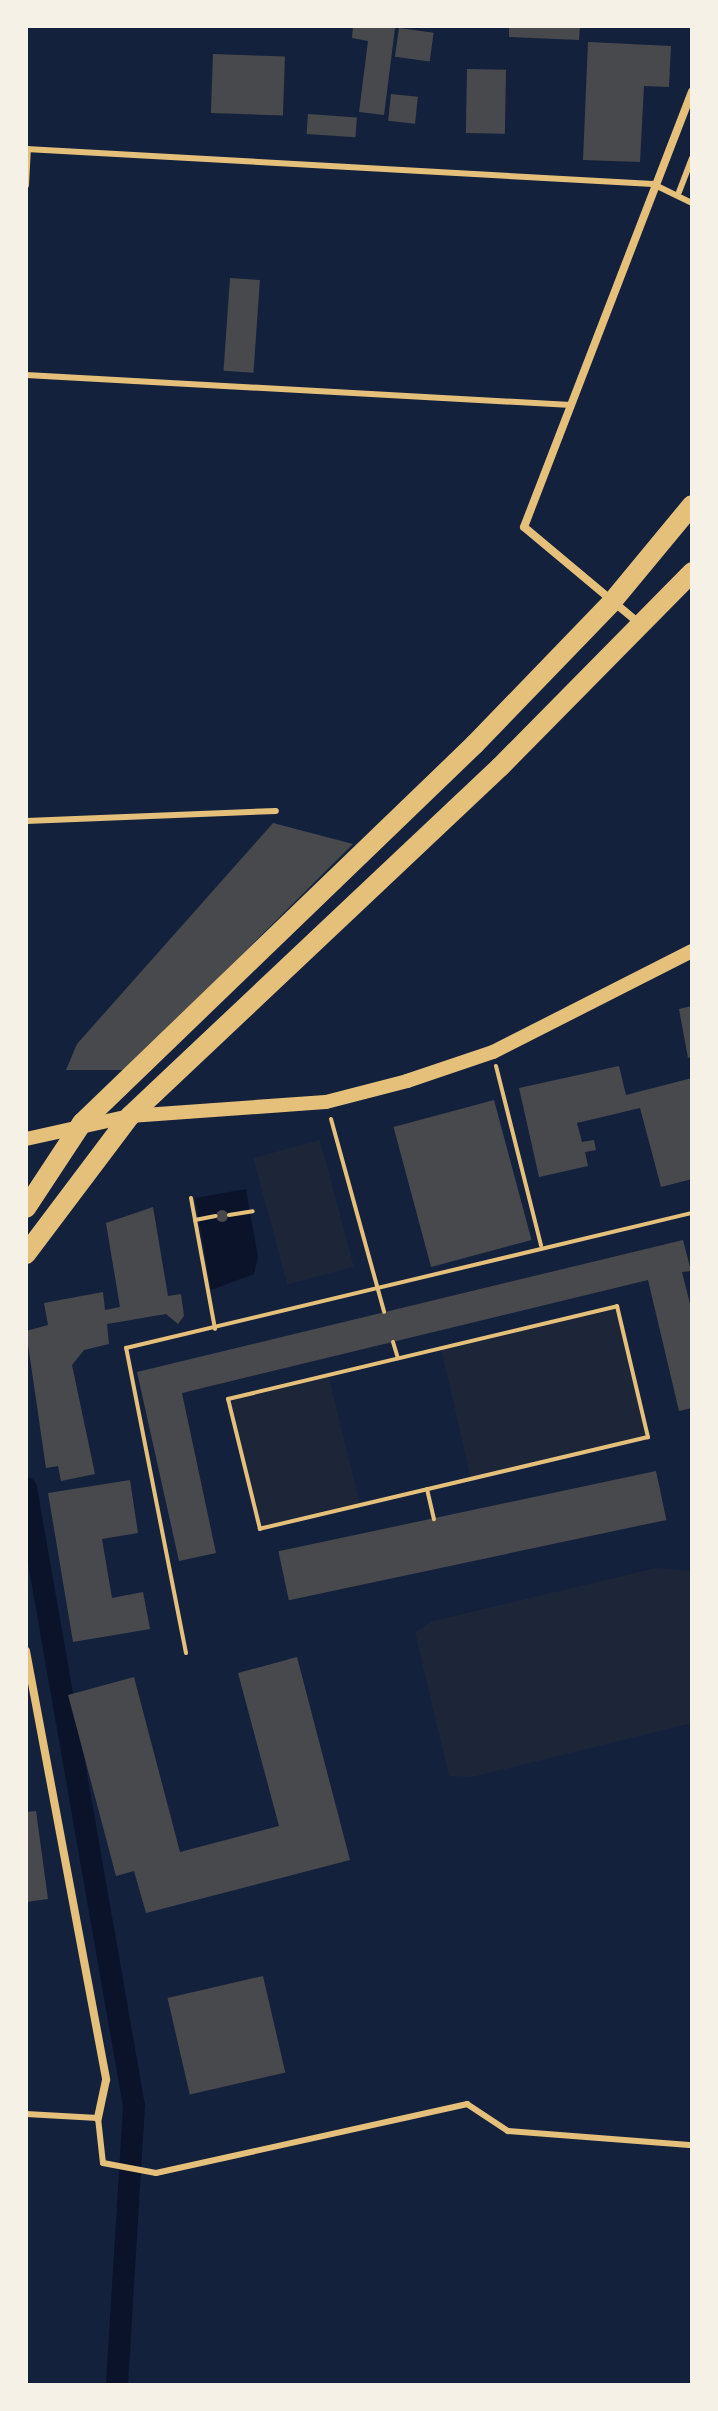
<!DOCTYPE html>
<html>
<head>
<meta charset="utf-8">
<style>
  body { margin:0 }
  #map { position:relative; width:718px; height:2411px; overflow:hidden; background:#14213d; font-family:Manrope,sans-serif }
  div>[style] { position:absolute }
  .green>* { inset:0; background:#1d2539; transform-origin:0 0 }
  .water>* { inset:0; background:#0b132b }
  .canal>* { height:22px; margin:-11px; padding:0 11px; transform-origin:11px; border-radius:11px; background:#0b132b }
  .building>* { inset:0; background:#48494c; transform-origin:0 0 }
  .round { border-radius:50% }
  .path>* { height:4px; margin:-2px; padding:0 2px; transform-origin:2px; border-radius:2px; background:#e5c07b }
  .service>* { height:6px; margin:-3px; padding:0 3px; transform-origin:3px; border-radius:3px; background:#e5c07b }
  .minor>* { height:8px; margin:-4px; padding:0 4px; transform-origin:4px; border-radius:4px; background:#e5c07b }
  .tertiary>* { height:14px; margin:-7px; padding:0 7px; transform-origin:7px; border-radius:7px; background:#e5c07b }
  .primary>* { height:20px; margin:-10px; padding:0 10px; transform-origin:10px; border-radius:10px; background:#e5c07b }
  span { translate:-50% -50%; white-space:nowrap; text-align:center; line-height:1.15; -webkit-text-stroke:8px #f6f1e7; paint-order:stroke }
  .frame { position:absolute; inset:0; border:28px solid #f6f1e7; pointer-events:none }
</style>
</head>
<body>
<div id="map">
  <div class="green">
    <div style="left:320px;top:1140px;width:131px;height:69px;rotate:75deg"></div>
    <div style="left:617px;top:1306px;width:135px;height:181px;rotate:77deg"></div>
    <div style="left:328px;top:1375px;width:134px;height:103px;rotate:76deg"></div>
    <div style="clip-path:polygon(656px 1568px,692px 1571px,692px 1723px,472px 1777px,449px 1776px,415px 1632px,433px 1621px)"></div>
  </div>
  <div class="water">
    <div style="clip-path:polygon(246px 1189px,258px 1257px,254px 1274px,211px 1290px,195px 1198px)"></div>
  </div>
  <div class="canal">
    <div style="left:26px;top:1488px;width:627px;rotate:80.09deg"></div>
    <div style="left:134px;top:2106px;width:280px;rotate:93.5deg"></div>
  </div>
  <div class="building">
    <div style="clip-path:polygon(353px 26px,395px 28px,384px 115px,359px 112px,368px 41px,352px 38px)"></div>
    <div style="clip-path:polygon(509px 26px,580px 26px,579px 40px,509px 37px)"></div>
    <div style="left:399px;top:28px;width:35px;height:29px;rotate:8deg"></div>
    <div style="clip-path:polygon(588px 42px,671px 46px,669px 87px,644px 86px,640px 162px,583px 160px)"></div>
    <div style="left:213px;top:54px;width:72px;height:59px;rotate:2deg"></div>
    <div style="left:467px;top:69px;width:39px;height:64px;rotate:1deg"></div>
    <div style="left:391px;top:94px;width:27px;height:27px;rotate:6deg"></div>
    <div style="left:308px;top:114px;width:49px;height:20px;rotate:4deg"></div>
    <div style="left:230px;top:278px;width:30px;height:93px;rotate:4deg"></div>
    <div style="clip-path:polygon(273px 823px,353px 844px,126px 1070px,66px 1070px,77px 1044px)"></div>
    <div style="clip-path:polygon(692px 1006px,692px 1057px,688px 1058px,679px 1009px)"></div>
    <div style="clip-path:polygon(619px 1066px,626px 1095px,692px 1078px,692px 1179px,661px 1187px,640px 1108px,577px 1123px,582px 1142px,594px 1140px,596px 1150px,585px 1152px,588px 1166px,539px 1177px,519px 1088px)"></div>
    <div style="left:494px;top:1100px;width:145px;height:104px;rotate:75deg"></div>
    <div style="clip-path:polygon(153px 1207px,168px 1296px,181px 1294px,184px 1316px,178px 1324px,166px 1314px,107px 1324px,109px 1344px,84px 1350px,72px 1365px,95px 1474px,61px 1481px,58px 1466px,46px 1468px,26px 1331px,48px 1325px,44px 1303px,103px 1292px,105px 1310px,120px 1307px,106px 1223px)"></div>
    <div class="round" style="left:216px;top:1210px;width:12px;height:12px"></div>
    <div style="clip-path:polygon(683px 1240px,691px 1271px,682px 1272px,692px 1312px,692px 1408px,679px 1411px,648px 1280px,182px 1393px,216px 1553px,179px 1561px,137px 1372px)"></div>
    <div style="left:656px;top:1471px;width:50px;height:386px;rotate:78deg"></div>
    <div style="clip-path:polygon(130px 1480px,138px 1533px,102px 1539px,112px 1598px,143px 1592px,150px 1629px,73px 1642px,48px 1493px)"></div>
    <div style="clip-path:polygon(297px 1657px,350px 1860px,146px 1913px,134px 1871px,116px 1876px,68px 1695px,134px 1677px,180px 1852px,279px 1826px,238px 1673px)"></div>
    <div style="clip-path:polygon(36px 1811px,48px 1899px,26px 1902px,26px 1812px)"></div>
    <div style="left:263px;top:1976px;width:99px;height:98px;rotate:77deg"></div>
  </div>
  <div class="path">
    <div style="left:496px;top:1066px;width:185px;rotate:75.9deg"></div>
    <div style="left:331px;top:1119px;width:200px;rotate:74.6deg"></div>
    <div style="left:191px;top:1198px;width:133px;rotate:79.6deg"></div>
    <div style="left:229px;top:1215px;width:24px;rotate:-9deg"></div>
    <div style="left:195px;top:1220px;width:21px;rotate:-11deg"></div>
    <div style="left:617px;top:1306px;width:135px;rotate:76.7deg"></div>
    <div style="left:648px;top:1437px;width:399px;rotate:166.7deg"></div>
    <div style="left:260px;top:1529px;width:134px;rotate:-103.8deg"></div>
    <div style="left:228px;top:1399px;width:400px;rotate:-13.4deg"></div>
    <div style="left:393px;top:1342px;width:17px;rotate:73deg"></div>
    <div style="left:427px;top:1489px;width:31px;rotate:77deg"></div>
    <div style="left:186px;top:1653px;width:311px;rotate:-101.1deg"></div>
    <div style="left:126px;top:1348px;width:582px;rotate:-13.42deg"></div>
  </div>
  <div class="service">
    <div style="left:26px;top:149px;width:628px;rotate:3.2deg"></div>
    <div style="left:653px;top:184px;width:43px;rotate:26deg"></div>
    <div style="left:26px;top:185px;width:36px;rotate:-87deg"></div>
    <div style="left:679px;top:192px;width:36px;rotate:-69deg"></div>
    <div style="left:26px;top:375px;width:546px;rotate:3.15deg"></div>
    <div style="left:26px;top:821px;width:250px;rotate:-2.3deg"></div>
    <div style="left:26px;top:2114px;width:72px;rotate:3.2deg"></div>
    <div style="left:98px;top:2118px;width:45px;rotate:83.7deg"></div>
    <div style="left:103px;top:2163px;width:54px;rotate:10.7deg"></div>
    <div style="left:156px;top:2173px;width:319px;rotate:-12.5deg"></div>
    <div style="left:467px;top:2104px;width:49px;rotate:33.4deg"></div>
    <div style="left:508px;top:2131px;width:185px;rotate:4.4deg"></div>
  </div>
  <div class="minor">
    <div style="left:640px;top:624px;width:151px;rotate:-140.1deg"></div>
    <div style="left:524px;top:527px;width:467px;rotate:-68.9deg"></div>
    <div style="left:26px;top:1651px;width:436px;rotate:79.4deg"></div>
    <div style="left:106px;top:2080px;width:39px;rotate:102deg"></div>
  </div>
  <div class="tertiary">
    <div style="left:26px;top:1139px;width:107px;rotate:-12.5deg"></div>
    <div style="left:130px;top:1116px;width:196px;rotate:-4.1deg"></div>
    <div style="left:326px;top:1102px;width:84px;rotate:-14.5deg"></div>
    <div style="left:407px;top:1081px;width:91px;rotate:-18.6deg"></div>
    <div style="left:493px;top:1052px;width:223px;rotate:-26.9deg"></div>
  </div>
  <div class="primary">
    <div style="left:26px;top:1208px;width:102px;rotate:-56.6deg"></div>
    <div style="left:82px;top:1123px;width:546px;rotate:-43.96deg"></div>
    <div style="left:475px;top:744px;width:196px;rotate:-46deg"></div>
    <div style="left:611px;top:603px;width:127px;rotate:-50.4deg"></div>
    <div style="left:26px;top:1254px;width:173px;rotate:-53deg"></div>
    <div style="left:130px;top:1116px;width:509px;rotate:-43.33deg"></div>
    <div style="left:500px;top:767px;width:274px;rotate:-45.4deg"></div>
  </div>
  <div class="frame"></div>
</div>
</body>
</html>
